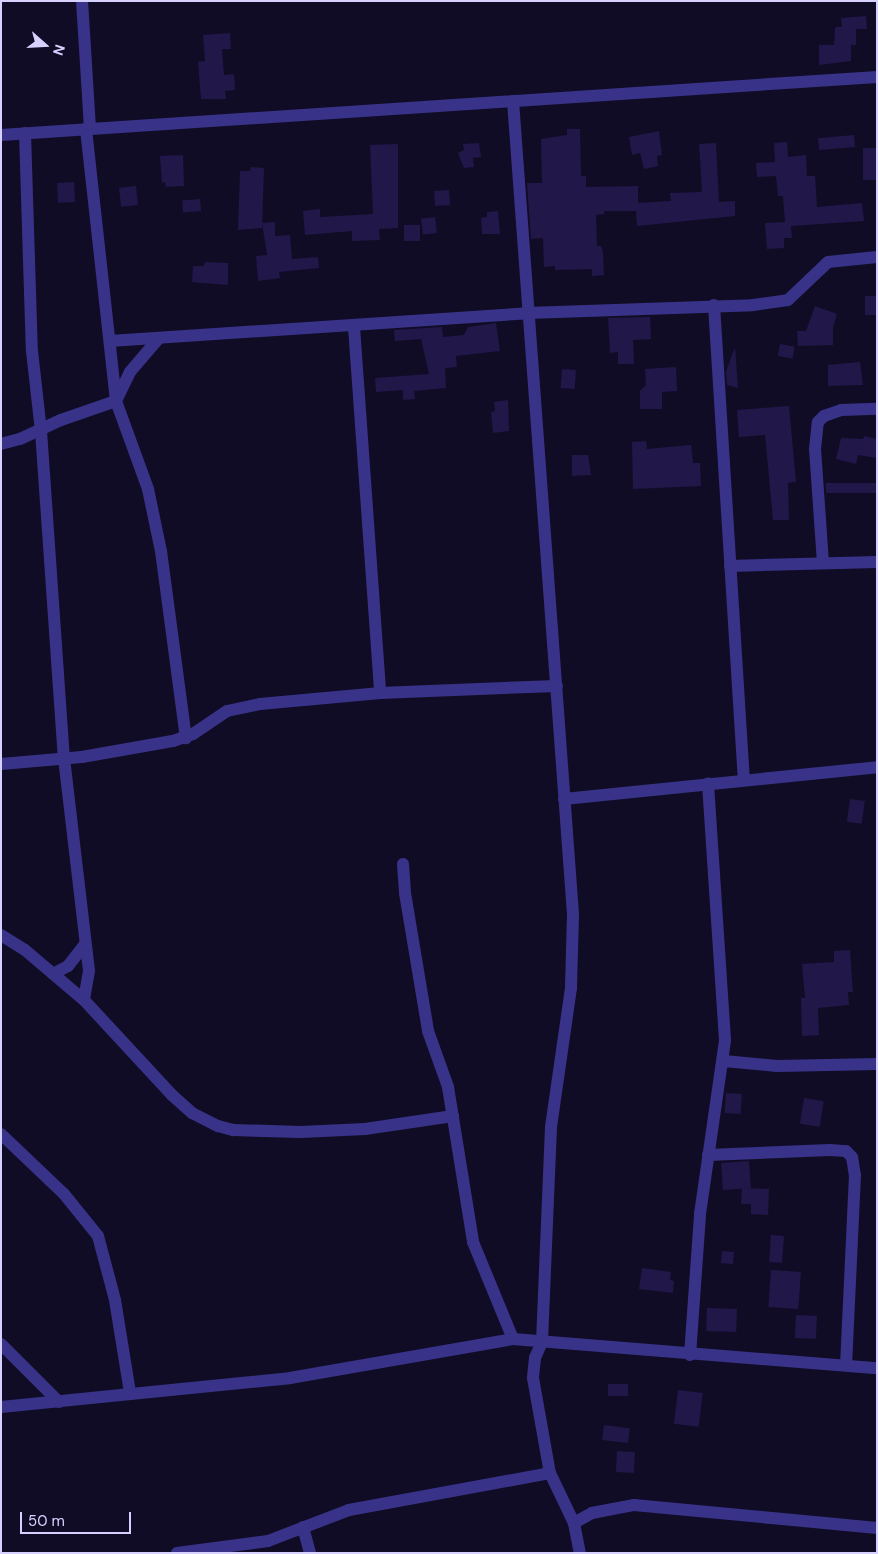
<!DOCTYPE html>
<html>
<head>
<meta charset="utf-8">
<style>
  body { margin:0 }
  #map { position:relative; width:878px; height:1554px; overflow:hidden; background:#110c26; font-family:"DM Sans",sans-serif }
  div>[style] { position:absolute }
  .building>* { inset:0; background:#221749; transform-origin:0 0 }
  .street>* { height:12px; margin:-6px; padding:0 6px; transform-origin:6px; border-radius:6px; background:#383389 }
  span { translate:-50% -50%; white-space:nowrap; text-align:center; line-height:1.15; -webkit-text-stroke:4px #110c26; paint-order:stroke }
  .frame { position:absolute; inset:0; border:2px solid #d7d1ff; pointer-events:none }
  .north { position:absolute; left:20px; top:20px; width:50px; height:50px; -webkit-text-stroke:4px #110c26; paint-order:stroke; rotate:109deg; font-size:14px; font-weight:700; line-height:20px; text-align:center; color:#d7d1ff }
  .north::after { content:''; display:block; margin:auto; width:18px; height:22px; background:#d7d1ff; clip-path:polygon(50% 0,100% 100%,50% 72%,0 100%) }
  .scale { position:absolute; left:20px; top:1512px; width:111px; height:22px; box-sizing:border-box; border:2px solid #d7d1ff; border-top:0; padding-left:6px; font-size:15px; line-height:18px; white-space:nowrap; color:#d7d1ff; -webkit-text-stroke:4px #110c26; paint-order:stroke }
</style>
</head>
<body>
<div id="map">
  <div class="building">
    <div style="clip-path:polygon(866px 16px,867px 29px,856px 29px,856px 45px,851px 45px,851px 61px,819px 65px,819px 45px,834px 45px,835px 27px,842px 27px,841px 18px)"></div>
    <div style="clip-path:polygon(230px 33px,231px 49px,222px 49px,224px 75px,234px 74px,235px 90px,225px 91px,226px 99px,201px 99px,198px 62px,205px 61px,203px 35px)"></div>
    <div style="clip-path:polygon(567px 129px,580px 129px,581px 176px,586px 176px,586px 187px,638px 186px,638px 203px,671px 201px,670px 193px,702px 192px,699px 144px,716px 143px,719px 202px,735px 201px,735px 216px,637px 226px,636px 211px,604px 211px,604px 214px,596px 215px,597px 246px,601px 246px,603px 252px,604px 275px,592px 276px,592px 269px,555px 270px,555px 266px,544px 267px,543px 238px,531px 239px,527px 183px,542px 183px,541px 139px,567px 135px)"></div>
    <div style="clip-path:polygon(659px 131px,662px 155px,657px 156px,658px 166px,644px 169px,640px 153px,632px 155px,629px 137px)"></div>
    <div style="left:854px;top:135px;width:12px;height:36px;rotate:85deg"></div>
    <div style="clip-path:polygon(787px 142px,788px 157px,806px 155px,807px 176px,815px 176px,817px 207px,862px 203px,864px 221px,791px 226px,792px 238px,784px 238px,784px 248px,767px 249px,765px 223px,785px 222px,783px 196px,778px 196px,776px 176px,757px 177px,756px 163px,775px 162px,774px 143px)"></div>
    <div style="clip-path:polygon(479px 143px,481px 157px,473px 158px,474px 167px,464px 168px,458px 153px,464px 150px,463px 144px)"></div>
    <div style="clip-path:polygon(398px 144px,398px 228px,379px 229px,380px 240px,352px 241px,352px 231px,305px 235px,303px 211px,320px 209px,320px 217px,373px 214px,370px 145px)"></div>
    <div style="left:877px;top:148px;width:32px;height:14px;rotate:90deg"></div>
    <div style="clip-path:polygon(183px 155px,184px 186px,166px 187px,165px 182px,162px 183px,160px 156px)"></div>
    <div style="clip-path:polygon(251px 167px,264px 168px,262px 228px,238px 230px,240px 171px,250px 171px)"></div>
    <div style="left:74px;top:182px;width:20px;height:17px;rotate:87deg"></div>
    <div style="left:136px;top:186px;width:19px;height:17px;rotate:84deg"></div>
    <div style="left:449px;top:190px;width:15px;height:15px;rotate:86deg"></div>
    <div style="left:200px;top:199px;width:12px;height:18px;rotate:85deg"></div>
    <div style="clip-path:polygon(498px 211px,500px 234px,482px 234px,481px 218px,487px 217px,487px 212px)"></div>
    <div style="left:435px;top:217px;width:16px;height:14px;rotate:83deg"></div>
    <div style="clip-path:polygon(275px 222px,275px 236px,290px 235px,292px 259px,318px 257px,319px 268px,279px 272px,280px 278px,258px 281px,256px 256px,267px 255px,262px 223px)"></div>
    <div style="left:420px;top:225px;width:16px;height:16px;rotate:90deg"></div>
    <div style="clip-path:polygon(205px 262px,228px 263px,228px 285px,192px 282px,193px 266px,204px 266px)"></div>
    <div style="left:865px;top:296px;width:12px;height:19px"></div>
    <div style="clip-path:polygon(815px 306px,837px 314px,833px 327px,833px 345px,798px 346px,797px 331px,806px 331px)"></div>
    <div style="clip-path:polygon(650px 317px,651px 339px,633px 340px,634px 364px,618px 364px,618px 352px,610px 353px,608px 318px)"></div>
    <div style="clip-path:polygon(496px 323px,500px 351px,456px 356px,457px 367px,445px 368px,446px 388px,414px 391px,415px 399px,403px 400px,403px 390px,376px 392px,375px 378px,429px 374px,421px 339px,395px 341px,394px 330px,442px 327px,443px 337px,433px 338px,464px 335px,468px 327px)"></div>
    <div style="left:780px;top:344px;width:15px;height:12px;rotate:11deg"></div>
    <div style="clip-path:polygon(735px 347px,738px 388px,727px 385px,726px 372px)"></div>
    <div style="clip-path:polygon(860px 362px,863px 385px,828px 386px,828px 365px)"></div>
    <div style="clip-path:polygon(676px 367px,677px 391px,662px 392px,662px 409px,640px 409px,640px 391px,646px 385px,645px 369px)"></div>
    <div style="left:562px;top:369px;width:14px;height:19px;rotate:4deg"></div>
    <div style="clip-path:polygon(508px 400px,509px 431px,493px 433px,491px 412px,495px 411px,494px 402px)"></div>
    <div style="clip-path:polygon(789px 406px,796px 482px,788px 483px,789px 520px,773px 520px,765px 435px,739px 437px,737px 410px)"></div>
    <div style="clip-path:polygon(864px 436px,877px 439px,877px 458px,858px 455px,856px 464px,836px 459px,841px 438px,863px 439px)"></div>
    <div style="clip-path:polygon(646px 441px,647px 449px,691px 445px,693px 463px,700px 463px,701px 486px,633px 489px,632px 442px)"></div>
    <div style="clip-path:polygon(572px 455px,588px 455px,591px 475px,572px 476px)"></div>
    <div style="left:877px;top:483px;width:10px;height:51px;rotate:90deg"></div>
    <div style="left:850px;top:799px;width:15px;height:23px;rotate:8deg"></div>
    <div style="clip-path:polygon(850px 950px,853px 992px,848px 992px,849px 1005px,818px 1008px,819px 1035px,802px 1036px,801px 998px,805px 998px,802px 964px,834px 962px,834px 951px)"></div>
    <div style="left:726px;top:1093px;width:16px;height:20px;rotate:4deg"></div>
    <div style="left:804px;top:1098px;width:20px;height:26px;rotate:9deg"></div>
    <div style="left:749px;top:1161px;width:27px;height:28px;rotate:86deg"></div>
    <div style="clip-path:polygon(742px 1188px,769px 1189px,768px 1215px,751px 1214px,751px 1204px,741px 1204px)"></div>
    <div style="left:771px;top:1235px;width:13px;height:27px;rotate:4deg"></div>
    <div style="left:722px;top:1251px;width:12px;height:12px;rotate:5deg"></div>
    <div style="clip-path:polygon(642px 1268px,671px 1272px,670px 1280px,674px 1281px,673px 1293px,639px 1289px)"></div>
    <div style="left:771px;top:1270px;width:30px;height:37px;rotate:4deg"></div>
    <div style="left:707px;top:1308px;width:30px;height:23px;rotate:2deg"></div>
    <div style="left:796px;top:1315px;width:21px;height:23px;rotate:3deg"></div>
    <div style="left:608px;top:1384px;width:20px;height:12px"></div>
    <div style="left:678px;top:1390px;width:25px;height:34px;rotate:7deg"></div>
    <div style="left:604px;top:1425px;width:26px;height:15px;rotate:7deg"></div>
    <div style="left:617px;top:1451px;width:18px;height:21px;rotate:3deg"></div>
  </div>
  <div class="street">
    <div style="left:82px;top:1px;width:128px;rotate:86.4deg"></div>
    <div style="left:513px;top:101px;width:816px;rotate:85.78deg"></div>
    <div style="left:573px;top:915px;width:73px;rotate:91.6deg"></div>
    <div style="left:571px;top:988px;width:140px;rotate:98.2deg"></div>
    <div style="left:551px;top:1127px;width:215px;rotate:92.4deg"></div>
    <div style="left:542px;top:1342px;width:17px;rotate:114deg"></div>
    <div style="left:535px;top:1358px;width:20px;rotate:96deg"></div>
    <div style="left:533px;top:1378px;width:97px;rotate:79.9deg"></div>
    <div style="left:550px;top:1473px;width:55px;rotate:64.4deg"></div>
    <div style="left:574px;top:1523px;width:31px;rotate:79deg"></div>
    <div style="left:25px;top:133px;width:218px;rotate:88.2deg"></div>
    <div style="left:32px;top:351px;width:81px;rotate:83.6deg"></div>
    <div style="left:41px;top:431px;width:328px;rotate:86deg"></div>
    <div style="left:64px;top:758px;width:214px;rotate:83.3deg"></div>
    <div style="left:89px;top:971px;width:29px;rotate:100deg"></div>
    <div style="left:1px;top:135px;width:878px;rotate:-3.79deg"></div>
    <div style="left:714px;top:305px;width:476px;rotate:86.4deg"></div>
    <div style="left:354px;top:327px;width:367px;rotate:85.9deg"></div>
    <div style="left:159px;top:338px;width:45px;rotate:130.5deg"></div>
    <div style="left:130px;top:372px;width:32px;rotate:116deg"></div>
    <div style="left:116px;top:401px;width:94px;rotate:70deg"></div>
    <div style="left:148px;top:489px;width:63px;rotate:78.2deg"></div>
    <div style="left:161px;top:551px;width:189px;rotate:82.4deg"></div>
    <div style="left:110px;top:341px;width:419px;rotate:-3.8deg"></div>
    <div style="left:528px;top:313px;width:225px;rotate:-2deg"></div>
    <div style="left:753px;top:305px;width:35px;rotate:-8deg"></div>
    <div style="left:788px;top:300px;width:55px;rotate:-43.5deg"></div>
    <div style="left:828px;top:262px;width:49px;rotate:-5.8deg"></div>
    <div style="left:1px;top:444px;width:20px;rotate:-15deg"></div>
    <div style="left:20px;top:439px;width:45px;rotate:-24.9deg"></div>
    <div style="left:61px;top:420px;width:58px;rotate:-19.1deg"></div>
    <div style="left:116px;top:401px;width:274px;rotate:-96.3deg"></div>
    <div style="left:823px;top:563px;width:114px;rotate:-94deg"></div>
    <div style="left:815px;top:449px;width:27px;rotate:-84deg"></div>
    <div style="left:818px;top:422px;width:8px;rotate:-45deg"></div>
    <div style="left:824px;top:416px;width:18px;rotate:-19deg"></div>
    <div style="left:841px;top:410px;width:36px;rotate:-2deg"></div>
    <div style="left:730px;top:566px;width:147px;rotate:-1.6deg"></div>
    <div style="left:1px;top:764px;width:81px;rotate:-4.9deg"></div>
    <div style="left:82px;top:757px;width:92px;rotate:-10deg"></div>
    <div style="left:173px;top:741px;width:21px;rotate:-19deg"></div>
    <div style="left:193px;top:734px;width:41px;rotate:-34.1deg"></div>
    <div style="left:227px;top:711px;width:34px;rotate:-12deg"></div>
    <div style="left:260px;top:704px;width:121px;rotate:-5.2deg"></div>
    <div style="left:380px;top:693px;width:177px;rotate:-2.3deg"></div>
    <div style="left:564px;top:799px;width:315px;rotate:-5.8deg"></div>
    <div style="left:403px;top:864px;width:29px;rotate:86deg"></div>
    <div style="left:405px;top:893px;width:140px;rotate:80.5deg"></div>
    <div style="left:428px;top:1031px;width:59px;rotate:70.3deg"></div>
    <div style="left:448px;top:1087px;width:157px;rotate:80.8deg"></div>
    <div style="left:473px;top:1242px;width:105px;rotate:67.6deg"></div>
    <div style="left:1px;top:935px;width:28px;rotate:32deg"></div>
    <div style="left:25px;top:950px;width:77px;rotate:40.3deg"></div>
    <div style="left:84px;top:1000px;width:129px;rotate:47.2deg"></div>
    <div style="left:172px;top:1095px;width:27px;rotate:42deg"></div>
    <div style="left:192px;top:1113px;width:29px;rotate:27deg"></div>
    <div style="left:218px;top:1126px;width:16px;rotate:15deg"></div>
    <div style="left:233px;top:1130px;width:68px;rotate:1.7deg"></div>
    <div style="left:301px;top:1132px;width:64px;rotate:-2.7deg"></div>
    <div style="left:365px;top:1129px;width:89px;rotate:-8.4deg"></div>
    <div style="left:53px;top:974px;width:17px;rotate:-28deg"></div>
    <div style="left:68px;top:966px;width:28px;rotate:-52deg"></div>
    <div style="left:724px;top:1061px;width:53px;rotate:5.4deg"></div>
    <div style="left:777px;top:1066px;width:100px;rotate:-1.1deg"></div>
    <div style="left:1px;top:1134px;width:87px;rotate:43.6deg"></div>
    <div style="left:64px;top:1194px;width:54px;rotate:51deg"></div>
    <div style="left:98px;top:1236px;width:66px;rotate:75.1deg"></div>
    <div style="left:115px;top:1300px;width:94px;rotate:80.8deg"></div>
    <div style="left:708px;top:1155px;width:122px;rotate:-2.3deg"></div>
    <div style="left:830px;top:1150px;width:16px;rotate:4deg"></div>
    <div style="left:846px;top:1151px;width:8px;rotate:45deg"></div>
    <div style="left:852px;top:1157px;width:18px;rotate:81deg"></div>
    <div style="left:855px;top:1175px;width:190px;rotate:92.7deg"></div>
    <div style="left:1px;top:1344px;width:82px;rotate:45deg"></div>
    <div style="left:690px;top:1355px;width:141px;rotate:-85.9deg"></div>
    <div style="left:700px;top:1214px;width:176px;rotate:-81.8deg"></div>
    <div style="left:725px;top:1040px;width:257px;rotate:-93.8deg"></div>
    <div style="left:1px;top:1407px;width:290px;rotate:-5.7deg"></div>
    <div style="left:290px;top:1378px;width:226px;rotate:-9.9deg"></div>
    <div style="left:513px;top:1339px;width:365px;rotate:4.6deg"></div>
    <div style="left:574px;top:1523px;width:21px;rotate:-29deg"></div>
    <div style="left:592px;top:1513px;width:43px;rotate:-10.8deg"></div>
    <div style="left:634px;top:1505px;width:244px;rotate:5.4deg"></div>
    <div style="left:303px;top:1527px;width:27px;rotate:75deg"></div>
    <div style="left:177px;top:1553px;width:92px;rotate:-7.5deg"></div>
    <div style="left:268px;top:1541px;width:87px;rotate:-20.9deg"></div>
    <div style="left:349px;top:1510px;width:204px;rotate:-10.4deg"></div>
  </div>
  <div class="frame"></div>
  <div class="north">N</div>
  <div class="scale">50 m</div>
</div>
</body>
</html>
